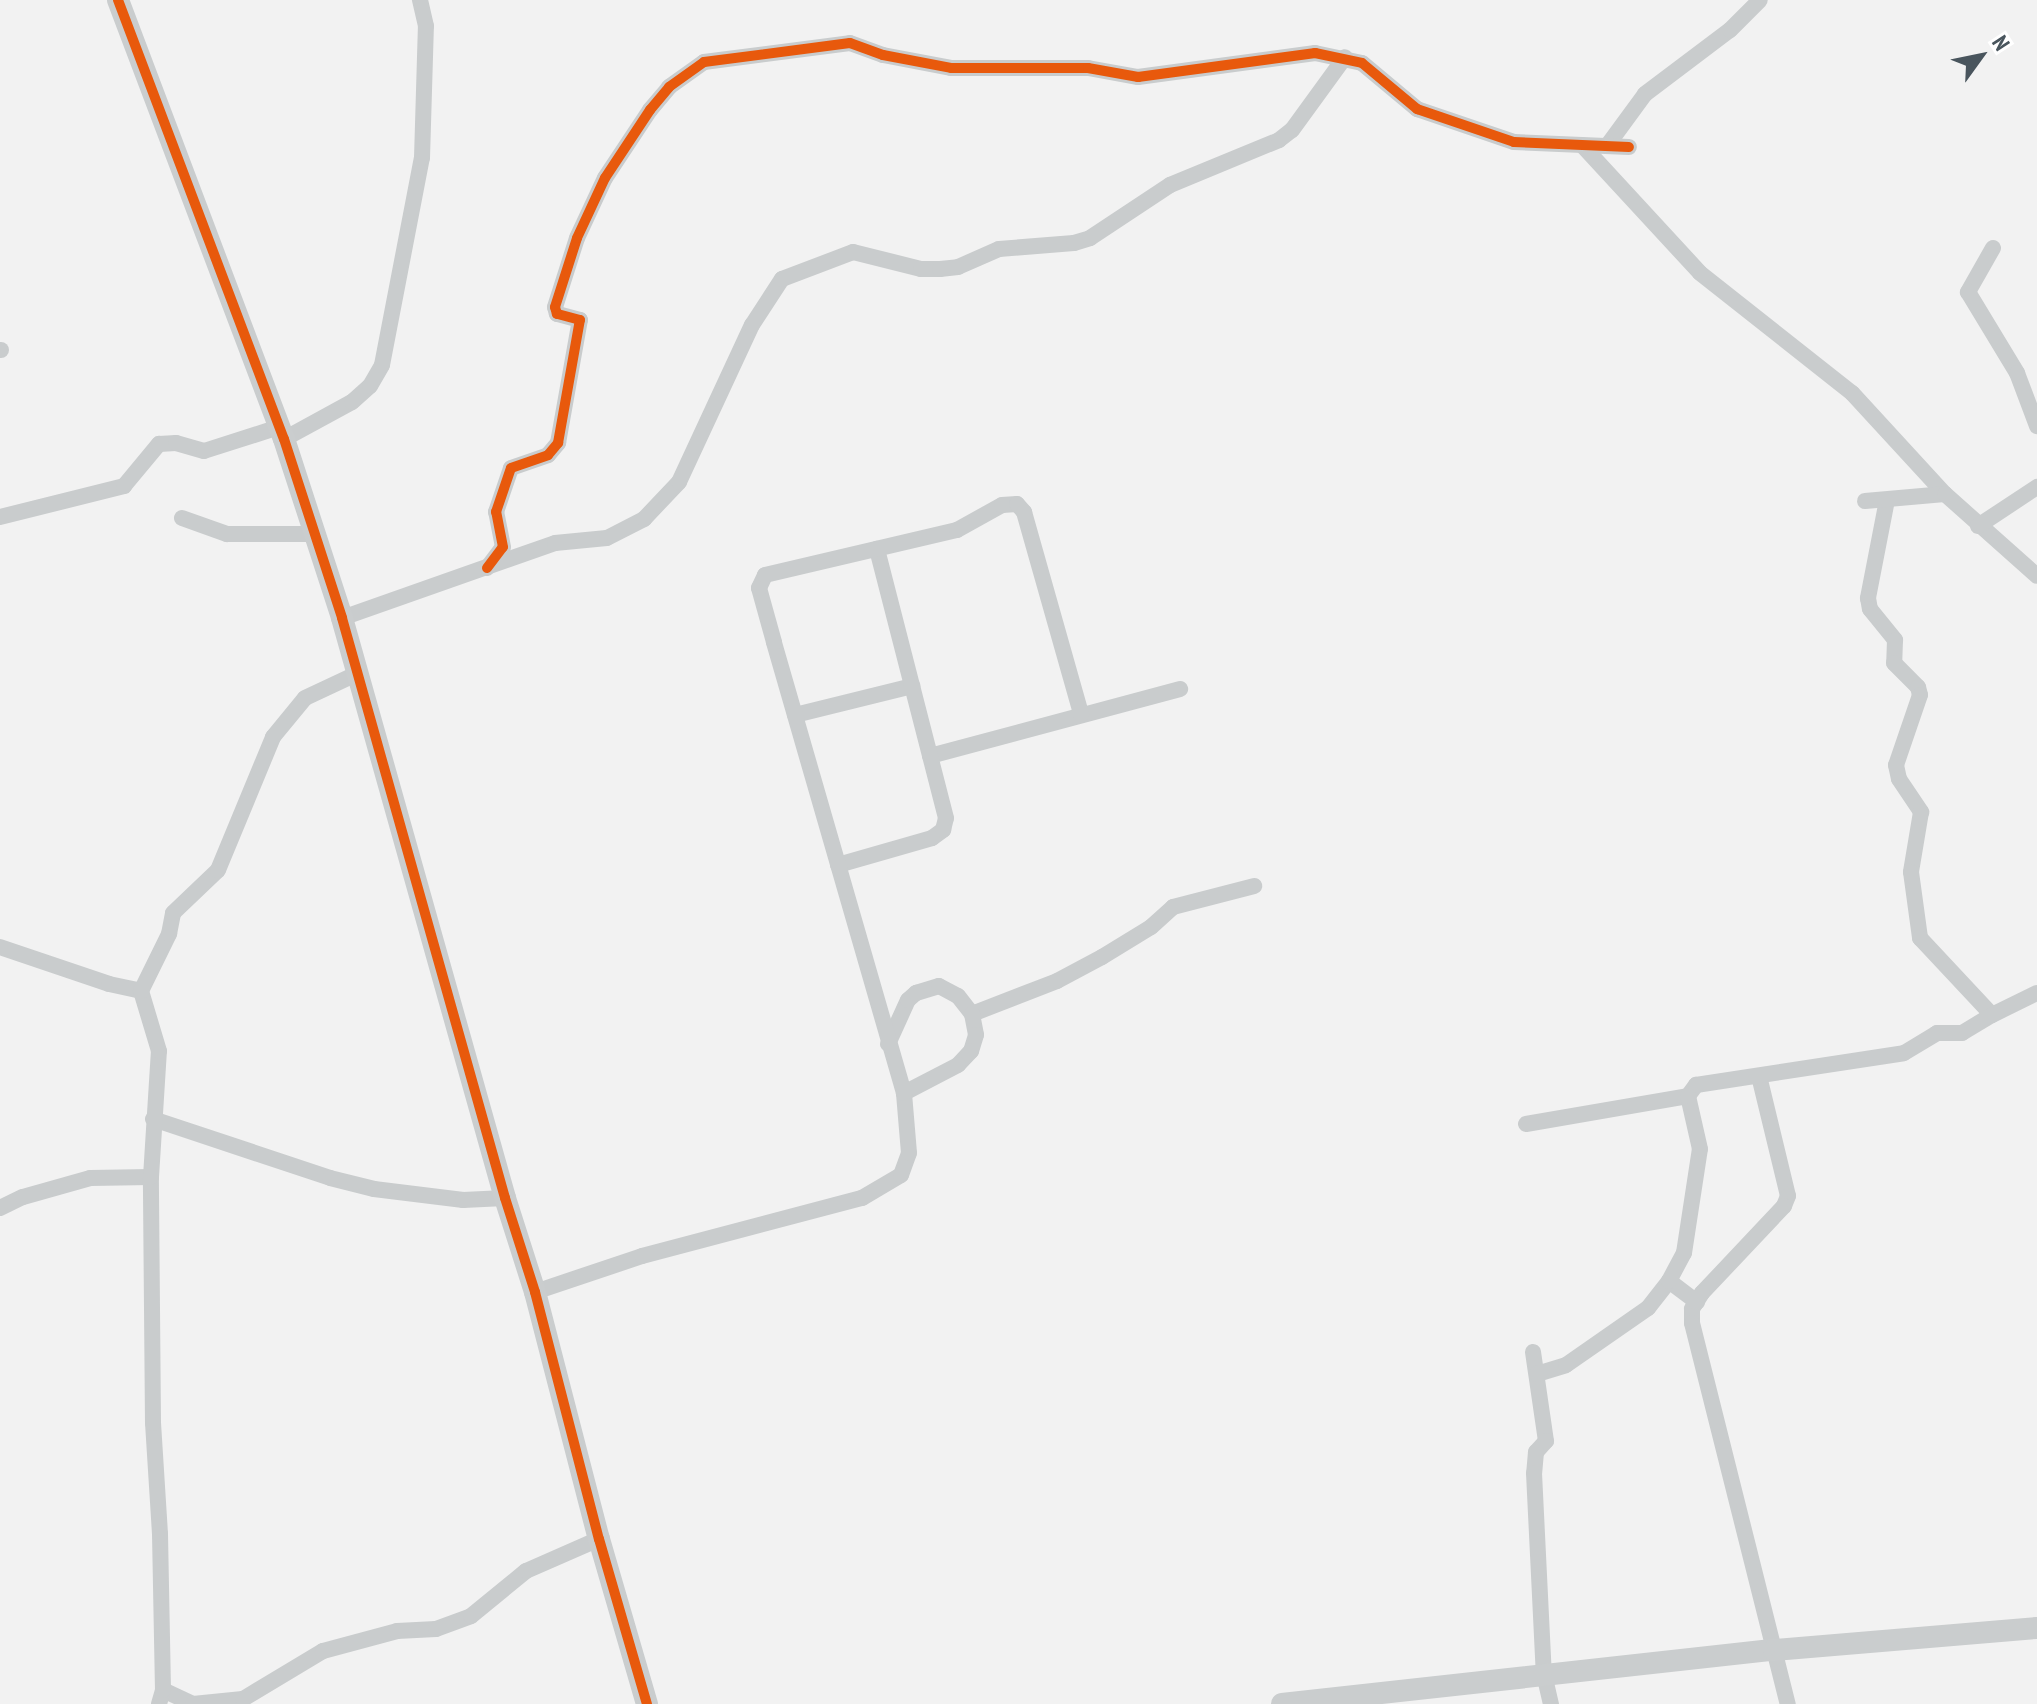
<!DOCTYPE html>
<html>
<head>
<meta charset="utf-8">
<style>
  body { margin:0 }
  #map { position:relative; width:2037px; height:1704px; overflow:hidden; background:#f2f2f2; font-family:"PT Sans Narrow",sans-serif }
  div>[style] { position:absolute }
  .street>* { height:16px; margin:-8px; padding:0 8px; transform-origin:8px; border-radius:8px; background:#c9cccd }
  .secondary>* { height:22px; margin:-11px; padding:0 11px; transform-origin:11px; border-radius:11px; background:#cacdce }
  .cycleway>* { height:10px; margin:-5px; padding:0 5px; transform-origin:5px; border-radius:5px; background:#e8590c }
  span { translate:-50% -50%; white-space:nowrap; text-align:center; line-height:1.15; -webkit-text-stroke:7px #fff; paint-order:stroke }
  .north { position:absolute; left:1941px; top:16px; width:80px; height:80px; -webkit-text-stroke:6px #fff; paint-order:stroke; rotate:57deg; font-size:22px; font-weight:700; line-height:32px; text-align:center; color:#49555d }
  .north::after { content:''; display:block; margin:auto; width:28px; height:36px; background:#49555d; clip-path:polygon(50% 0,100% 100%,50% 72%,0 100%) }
</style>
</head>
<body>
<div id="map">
  <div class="street">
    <div style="left:1582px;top:145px;width:174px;rotate:47.3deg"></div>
    <div style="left:1700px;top:273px;width:194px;rotate:38.3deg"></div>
    <div style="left:1852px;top:393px;width:137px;rotate:47.4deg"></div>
    <div style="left:1607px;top:146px;width:64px;rotate:-53.8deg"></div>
    <div style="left:1645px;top:94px;width:106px;rotate:-37deg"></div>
    <div style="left:1730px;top:30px;width:42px;rotate:-45deg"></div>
    <div style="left:1993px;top:248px;width:51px;rotate:119.6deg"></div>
    <div style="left:1968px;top:292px;width:95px;rotate:58.8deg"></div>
    <div style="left:2017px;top:373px;width:57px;rotate:69.3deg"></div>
    <div style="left:0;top:350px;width:1px"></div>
    <div style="left:284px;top:439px;width:77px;rotate:-28.6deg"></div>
    <div style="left:352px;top:402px;width:24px;rotate:-42deg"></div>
    <div style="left:370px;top:386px;width:24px;rotate:-60deg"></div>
    <div style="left:382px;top:365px;width:211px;rotate:-79.1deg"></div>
    <div style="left:422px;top:158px;width:132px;rotate:-88.3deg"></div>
    <div style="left:426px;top:26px;width:27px;rotate:-103deg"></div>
    <div style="left:1887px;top:500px;width:100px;rotate:101deg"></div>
    <div style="left:1868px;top:598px;width:11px;rotate:80deg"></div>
    <div style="left:1870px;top:609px;width:40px;rotate:51deg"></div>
    <div style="left:1895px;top:640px;width:23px;rotate:92deg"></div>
    <div style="left:1894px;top:663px;width:34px;rotate:45deg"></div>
    <div style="left:1918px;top:687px;width:8px;rotate:76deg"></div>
    <div style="left:1920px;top:695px;width:74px;rotate:108.9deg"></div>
    <div style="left:1896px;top:765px;width:14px;rotate:78deg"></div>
    <div style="left:1899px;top:779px;width:40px;rotate:56deg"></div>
    <div style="left:1921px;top:812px;width:61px;rotate:99.5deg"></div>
    <div style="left:1911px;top:872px;width:67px;rotate:82.2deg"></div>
    <div style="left:1920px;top:938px;width:105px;rotate:46.9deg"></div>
    <div style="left:1992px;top:1015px;width:50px;rotate:-26.1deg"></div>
    <div style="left:1865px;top:501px;width:80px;rotate:-5deg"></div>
    <div style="left:1945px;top:494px;width:123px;rotate:41.7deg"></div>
    <div style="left:0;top:517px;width:128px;rotate:-14deg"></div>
    <div style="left:124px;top:486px;width:55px;rotate:-50.2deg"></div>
    <div style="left:159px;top:444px;width:17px;rotate:-3deg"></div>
    <div style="left:176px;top:443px;width:29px;rotate:16deg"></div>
    <div style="left:204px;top:451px;width:79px;rotate:-17.7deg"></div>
    <div style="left:182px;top:518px;width:48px;rotate:19.6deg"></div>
    <div style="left:227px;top:534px;width:88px"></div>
    <div style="left:1978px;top:526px;width:71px;rotate:-33.5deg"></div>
    <div style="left:487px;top:568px;width:26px;rotate:-53deg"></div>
    <div style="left:503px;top:547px;width:36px;rotate:-101deg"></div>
    <div style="left:496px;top:512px;width:46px;rotate:-71.2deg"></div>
    <div style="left:511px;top:468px;width:39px;rotate:-19deg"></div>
    <div style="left:548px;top:455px;width:16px;rotate:-50deg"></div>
    <div style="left:558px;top:443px;width:125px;rotate:-79.9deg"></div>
    <div style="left:580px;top:320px;width:24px;rotate:-165deg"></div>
    <div style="left:557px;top:314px;width:7px;rotate:-106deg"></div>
    <div style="left:555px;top:307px;width:72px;rotate:-72.3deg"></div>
    <div style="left:577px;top:238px;width:66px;rotate:-65deg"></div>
    <div style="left:605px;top:178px;width:82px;rotate:-56.5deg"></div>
    <div style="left:650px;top:110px;width:30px;rotate:-50deg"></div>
    <div style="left:669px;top:87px;width:43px;rotate:-35.5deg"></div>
    <div style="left:704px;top:62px;width:147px;rotate:-7.4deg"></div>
    <div style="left:850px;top:43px;width:35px;rotate:20deg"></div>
    <div style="left:883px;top:55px;width:69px;rotate:10.8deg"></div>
    <div style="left:951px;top:68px;width:137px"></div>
    <div style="left:1088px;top:68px;width:51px;rotate:10.2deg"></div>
    <div style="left:1138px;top:77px;width:179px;rotate:-7.7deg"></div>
    <div style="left:1315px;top:53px;width:48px;rotate:12deg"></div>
    <div style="left:1362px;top:63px;width:72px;rotate:39.9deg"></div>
    <div style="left:1417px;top:109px;width:102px;rotate:18.8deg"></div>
    <div style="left:1514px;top:142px;width:115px;rotate:2.5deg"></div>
    <div style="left:342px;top:618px;width:226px;rotate:-19.4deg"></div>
    <div style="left:555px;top:543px;width:52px;rotate:-5.5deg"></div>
    <div style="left:607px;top:538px;width:42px;rotate:-27.2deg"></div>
    <div style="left:644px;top:519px;width:51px;rotate:-46.6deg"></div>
    <div style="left:679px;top:482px;width:173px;rotate:-65.1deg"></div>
    <div style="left:752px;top:325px;width:55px;rotate:-56.9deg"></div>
    <div style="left:782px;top:279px;width:76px;rotate:-20.8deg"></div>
    <div style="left:853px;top:252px;width:70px;rotate:14deg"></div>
    <div style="left:921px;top:269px;width:19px"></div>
    <div style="left:940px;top:269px;width:18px;rotate:-6deg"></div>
    <div style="left:958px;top:267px;width:45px;rotate:-23.7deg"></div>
    <div style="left:999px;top:249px;width:75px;rotate:-4.6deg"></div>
    <div style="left:1074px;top:243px;width:17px;rotate:-17deg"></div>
    <div style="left:1090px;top:238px;width:96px;rotate:-33.5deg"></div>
    <div style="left:1170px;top:185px;width:118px;rotate:-22.4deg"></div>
    <div style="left:1279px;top:140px;width:16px;rotate:-38deg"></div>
    <div style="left:1292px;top:130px;width:90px;rotate:-54deg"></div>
    <div style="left:795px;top:715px;width:121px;rotate:-13.9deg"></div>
    <div style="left:930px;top:756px;width:259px;rotate:-15deg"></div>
    <div style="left:838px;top:865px;width:98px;rotate:-16deg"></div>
    <div style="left:932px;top:838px;width:14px;rotate:-36deg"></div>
    <div style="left:943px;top:830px;width:12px;rotate:-76deg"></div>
    <div style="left:946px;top:818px;width:278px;rotate:-104.4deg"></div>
    <div style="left:0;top:947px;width:115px;rotate:18.7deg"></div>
    <div style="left:109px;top:984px;width:33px;rotate:12deg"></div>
    <div style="left:972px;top:1014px;width:91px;rotate:-21.2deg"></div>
    <div style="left:1057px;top:981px;width:51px;rotate:-28.1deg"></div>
    <div style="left:1102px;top:957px;width:57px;rotate:-31.5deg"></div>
    <div style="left:1151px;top:927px;width:30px;rotate:-42deg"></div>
    <div style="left:1173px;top:907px;width:84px;rotate:-14.5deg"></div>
    <div style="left:888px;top:1044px;width:48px;rotate:-65.6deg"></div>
    <div style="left:908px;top:1000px;width:11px;rotate:-41deg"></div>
    <div style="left:916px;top:993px;width:24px;rotate:-17deg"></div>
    <div style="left:939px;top:986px;width:21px;rotate:28deg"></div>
    <div style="left:958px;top:996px;width:23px;rotate:52deg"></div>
    <div style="left:972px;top:1014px;width:21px;rotate:79deg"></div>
    <div style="left:976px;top:1035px;width:17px;rotate:107deg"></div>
    <div style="left:971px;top:1051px;width:19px;rotate:133deg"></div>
    <div style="left:958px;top:1065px;width:61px;rotate:152.6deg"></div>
    <div style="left:1759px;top:1076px;width:123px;rotate:76.4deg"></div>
    <div style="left:1788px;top:1196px;width:11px;rotate:112deg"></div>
    <div style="left:1784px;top:1206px;width:120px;rotate:133.3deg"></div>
    <div style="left:1702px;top:1293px;width:19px;rotate:122deg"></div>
    <div style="left:1692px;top:1309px;width:14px;rotate:90deg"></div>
    <div style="left:1692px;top:1323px;width:393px;rotate:75.9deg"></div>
    <div style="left:153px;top:1119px;width:187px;rotate:18.4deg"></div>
    <div style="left:330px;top:1178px;width:45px;rotate:14deg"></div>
    <div style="left:374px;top:1189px;width:90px;rotate:7deg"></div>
    <div style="left:463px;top:1200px;width:42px;rotate:-2.7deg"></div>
    <div style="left:1526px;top:1124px;width:164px;rotate:-9.8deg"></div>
    <div style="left:0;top:1208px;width:25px;rotate:-26deg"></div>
    <div style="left:23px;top:1197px;width:70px;rotate:-15.8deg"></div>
    <div style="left:90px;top:1178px;width:61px;rotate:-0.9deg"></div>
    <div style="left:1669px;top:1281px;width:35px;rotate:37deg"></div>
    <div style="left:535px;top:1292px;width:113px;rotate:-18.6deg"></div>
    <div style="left:642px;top:1256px;width:228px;rotate:-14.8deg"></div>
    <div style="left:862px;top:1198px;width:45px;rotate:-30.5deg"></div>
    <div style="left:901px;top:1175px;width:23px;rotate:-70deg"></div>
    <div style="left:909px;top:1153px;width:60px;rotate:-94.8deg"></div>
    <div style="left:904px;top:1093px;width:469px;rotate:-106.1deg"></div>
    <div style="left:774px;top:642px;width:56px;rotate:-105.5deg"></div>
    <div style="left:759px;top:588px;width:14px;rotate:-65deg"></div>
    <div style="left:765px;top:575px;width:197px;rotate:-13.2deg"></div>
    <div style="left:957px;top:530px;width:51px;rotate:-29.1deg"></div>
    <div style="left:1002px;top:505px;width:15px;rotate:-4deg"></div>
    <div style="left:1017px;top:504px;width:11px;rotate:49deg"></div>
    <div style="left:1024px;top:512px;width:210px;rotate:74.2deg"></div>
    <div style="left:1533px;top:1352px;width:90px;rotate:81.7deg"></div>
    <div style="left:1546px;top:1441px;width:15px;rotate:132deg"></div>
    <div style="left:1536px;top:1452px;width:21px;rotate:95deg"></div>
    <div style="left:1534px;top:1473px;width:201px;rotate:87.2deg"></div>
    <div style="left:1544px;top:1674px;width:31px;rotate:77deg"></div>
    <div style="left:1537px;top:1374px;width:30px;rotate:-17deg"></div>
    <div style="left:1566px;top:1365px;width:100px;rotate:-34.8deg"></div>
    <div style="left:1648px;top:1308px;width:34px;rotate:-52deg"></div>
    <div style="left:1669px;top:1281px;width:32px;rotate:-62deg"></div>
    <div style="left:1684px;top:1253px;width:105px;rotate:-81.3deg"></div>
    <div style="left:1700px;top:1149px;width:54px;rotate:-102.8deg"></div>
    <div style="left:1688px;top:1096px;width:14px;rotate:-54deg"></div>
    <div style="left:1696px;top:1085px;width:210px;rotate:-8.7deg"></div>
    <div style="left:1904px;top:1053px;width:39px;rotate:-31deg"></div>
    <div style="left:1937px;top:1033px;width:25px"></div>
    <div style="left:1962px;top:1033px;width:35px;rotate:-31deg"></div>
    <div style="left:163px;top:1690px;width:33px;rotate:25deg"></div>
    <div style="left:193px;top:1704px;width:50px;rotate:-5.7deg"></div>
    <div style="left:243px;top:1699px;width:93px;rotate:-31deg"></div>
    <div style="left:323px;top:1651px;width:77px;rotate:-15.1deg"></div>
    <div style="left:397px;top:1631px;width:39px;rotate:-3deg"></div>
    <div style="left:436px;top:1629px;width:37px;rotate:-20deg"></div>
    <div style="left:471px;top:1616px;width:71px;rotate:-39.3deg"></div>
    <div style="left:526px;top:1571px;width:80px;rotate:-23.7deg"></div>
    <div style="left:159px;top:1704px;width:15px;rotate:-74deg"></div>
    <div style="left:163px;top:1690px;width:156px;rotate:-91.1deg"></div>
    <div style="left:160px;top:1534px;width:111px;rotate:-93.6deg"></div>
    <div style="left:153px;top:1423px;width:246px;rotate:-90.5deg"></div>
    <div style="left:151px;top:1177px;width:126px;rotate:-86.4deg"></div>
    <div style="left:159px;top:1051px;width:63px;rotate:-106.7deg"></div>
    <div style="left:141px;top:991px;width:64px;rotate:-63.8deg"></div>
    <div style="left:169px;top:934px;width:21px;rotate:-79deg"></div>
    <div style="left:173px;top:913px;width:62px;rotate:-43.7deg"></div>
    <div style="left:218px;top:870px;width:144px;rotate:-67.5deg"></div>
    <div style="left:273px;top:737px;width:50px;rotate:-50.6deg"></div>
    <div style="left:305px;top:698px;width:56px;rotate:-25.2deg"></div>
  </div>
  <div class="secondary">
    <div style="left:118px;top:0;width:469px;rotate:69.3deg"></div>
    <div style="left:284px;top:439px;width:188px;rotate:72deg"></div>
    <div style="left:342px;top:618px;width:602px;rotate:74.3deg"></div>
    <div style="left:505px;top:1198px;width:99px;rotate:72.3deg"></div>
    <div style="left:535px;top:1292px;width:255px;rotate:75.5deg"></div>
    <div style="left:599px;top:1539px;width:172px;rotate:73.8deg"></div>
    <div style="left:1282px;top:1704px;width:495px;rotate:-6.3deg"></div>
    <div style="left:1774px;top:1650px;width:264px;rotate:-4.8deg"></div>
  </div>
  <div class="cycleway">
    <div style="left:118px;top:0;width:469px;rotate:69.3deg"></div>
    <div style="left:284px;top:439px;width:188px;rotate:72deg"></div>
    <div style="left:342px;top:618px;width:602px;rotate:74.3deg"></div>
    <div style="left:505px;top:1198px;width:99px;rotate:72.3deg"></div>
    <div style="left:535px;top:1292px;width:255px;rotate:75.5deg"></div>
    <div style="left:599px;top:1539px;width:172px;rotate:73.8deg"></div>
    <div style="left:487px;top:568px;width:26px;rotate:-53deg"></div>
    <div style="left:503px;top:547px;width:36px;rotate:-101deg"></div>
    <div style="left:496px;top:512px;width:46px;rotate:-71.2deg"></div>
    <div style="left:511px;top:468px;width:39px;rotate:-19deg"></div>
    <div style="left:548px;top:455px;width:16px;rotate:-50deg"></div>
    <div style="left:558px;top:443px;width:125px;rotate:-79.9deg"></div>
    <div style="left:580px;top:320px;width:24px;rotate:-165deg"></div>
    <div style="left:557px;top:314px;width:7px;rotate:-106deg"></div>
    <div style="left:555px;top:307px;width:72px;rotate:-72.3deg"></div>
    <div style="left:577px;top:238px;width:66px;rotate:-65deg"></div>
    <div style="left:605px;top:178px;width:82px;rotate:-56.5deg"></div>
    <div style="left:650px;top:110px;width:30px;rotate:-50deg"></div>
    <div style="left:669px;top:87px;width:43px;rotate:-35.5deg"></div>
    <div style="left:704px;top:62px;width:147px;rotate:-7.4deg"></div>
    <div style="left:850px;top:43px;width:35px;rotate:20deg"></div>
    <div style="left:883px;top:55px;width:69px;rotate:10.8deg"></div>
    <div style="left:951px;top:68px;width:137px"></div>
    <div style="left:1088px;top:68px;width:51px;rotate:10.2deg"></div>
    <div style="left:1138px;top:77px;width:179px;rotate:-7.7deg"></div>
    <div style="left:1315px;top:53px;width:48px;rotate:12deg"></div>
    <div style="left:1362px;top:63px;width:72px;rotate:39.9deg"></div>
    <div style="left:1417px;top:109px;width:102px;rotate:18.8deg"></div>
    <div style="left:1514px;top:142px;width:115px;rotate:2.5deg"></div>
  </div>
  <div class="north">N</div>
</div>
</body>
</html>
